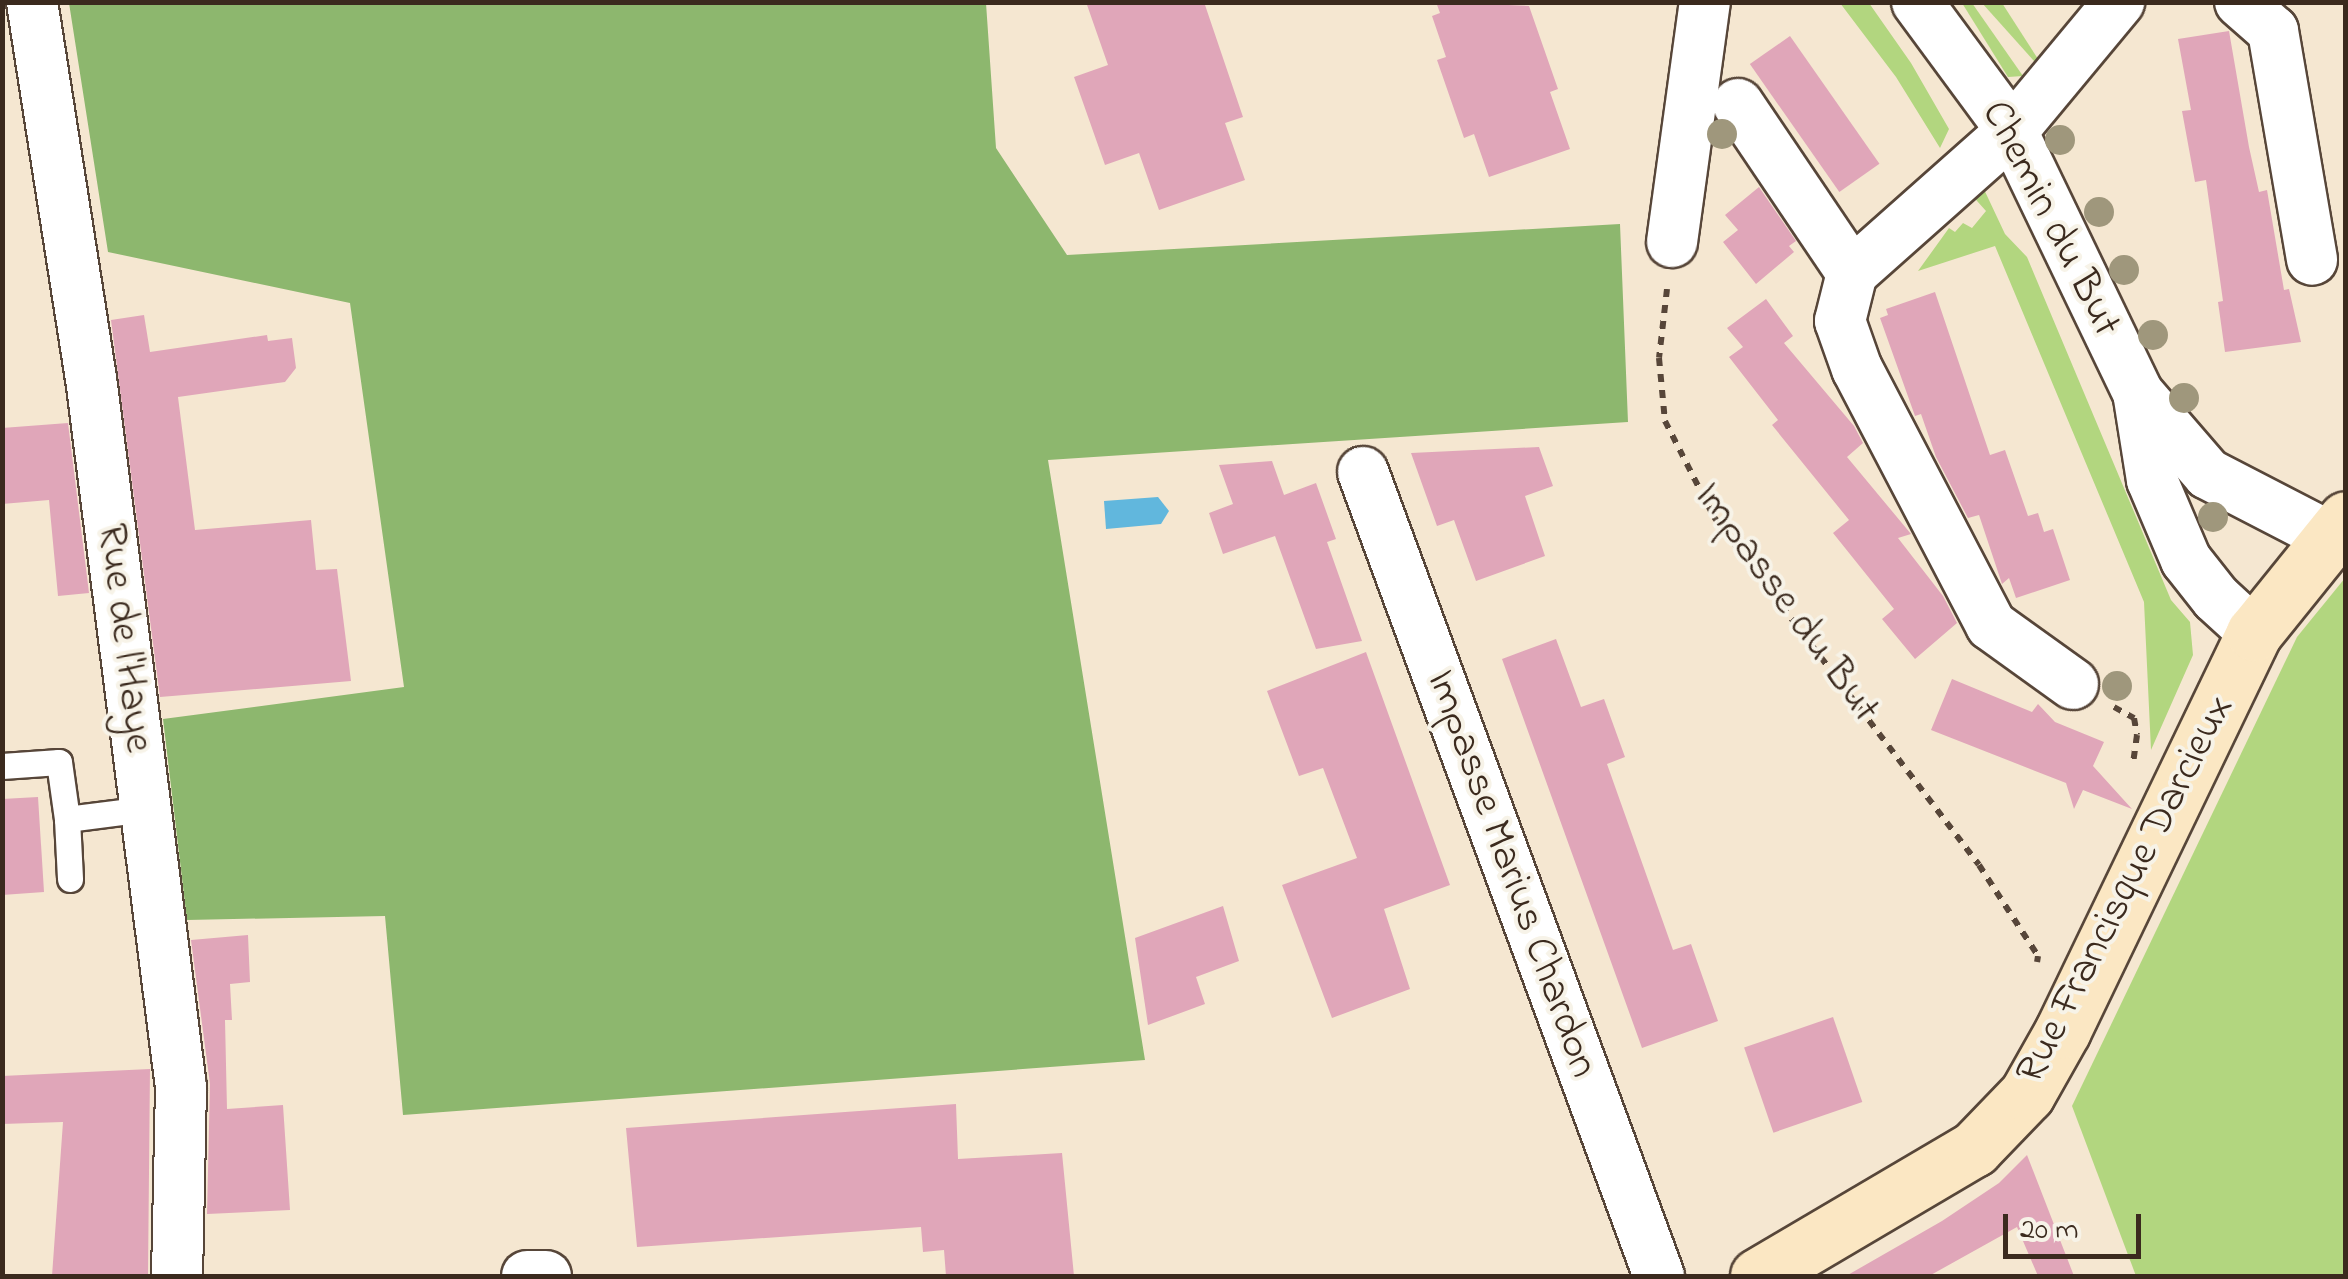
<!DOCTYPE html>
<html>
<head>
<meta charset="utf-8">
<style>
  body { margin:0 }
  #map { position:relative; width:2348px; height:1279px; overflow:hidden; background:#f5e7d1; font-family:"Indie Flower",sans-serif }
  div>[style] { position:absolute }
  .green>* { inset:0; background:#b2d67f }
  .forest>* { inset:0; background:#8db76e }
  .water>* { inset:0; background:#61b7dd }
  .building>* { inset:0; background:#e0a6b9; transform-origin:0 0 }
  .path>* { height:6px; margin-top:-3px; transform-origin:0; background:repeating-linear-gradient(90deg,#574639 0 8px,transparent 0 16px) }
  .roads { filter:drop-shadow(2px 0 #574639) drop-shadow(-2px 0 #574639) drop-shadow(0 2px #574639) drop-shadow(0 -2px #574639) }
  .lane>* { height:25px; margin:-12.5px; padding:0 12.5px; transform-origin:12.5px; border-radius:12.5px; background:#fff }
  .street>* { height:50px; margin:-25px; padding:0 25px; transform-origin:25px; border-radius:25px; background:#fff }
  .secondary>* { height:55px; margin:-27.5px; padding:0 27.5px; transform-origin:27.5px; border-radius:27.5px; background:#fbe7c3 }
  .trees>* { width:30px; height:30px; margin:-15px; border-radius:50%; background:#9f977c }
  span { translate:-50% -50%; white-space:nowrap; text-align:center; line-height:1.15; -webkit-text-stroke:8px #f7f3e8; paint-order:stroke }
  .street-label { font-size:42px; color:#3b2a1e }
  .frame { position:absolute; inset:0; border:5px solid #3b2a1e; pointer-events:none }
  .scale { position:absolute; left:2003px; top:1214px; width:138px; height:45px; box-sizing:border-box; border:5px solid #3b2a1e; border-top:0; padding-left:12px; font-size:30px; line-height:35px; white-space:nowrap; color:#3b2a1e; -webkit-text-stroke:8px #f7f3e8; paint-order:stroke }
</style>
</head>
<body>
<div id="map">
  <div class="green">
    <div style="clip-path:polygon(1840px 3px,1869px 3px,1911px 63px,1949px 129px,1940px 148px,1896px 77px)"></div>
    <div style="clip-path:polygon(1962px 3px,1972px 3px,2023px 76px,2008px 77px)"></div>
    <div style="clip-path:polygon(1982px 3px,2002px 3px,2038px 59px,2035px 62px)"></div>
    <div style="clip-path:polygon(1981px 183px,2005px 234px,2027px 257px,2171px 600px,2190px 622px,2193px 655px,2151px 750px,2144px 602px,1995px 246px,1918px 271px,1949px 228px,1955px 232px,1963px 223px,1972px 228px,1986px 211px,1969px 192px)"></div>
    <div style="clip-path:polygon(2345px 578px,2345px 1276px,2136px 1276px,2072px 1106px,2297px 637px)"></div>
  </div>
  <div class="forest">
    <div style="clip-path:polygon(69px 3px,986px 3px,996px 148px,1067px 255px,1620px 224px,1628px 422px,1048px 460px,1145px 1060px,403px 1115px,385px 916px,187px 920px,163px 719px,404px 687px,350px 303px,108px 252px)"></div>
  </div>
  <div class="water">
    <div style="clip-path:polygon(1158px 497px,1169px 511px,1161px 524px,1106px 529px,1104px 501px)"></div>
  </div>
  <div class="building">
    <div style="clip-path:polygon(1086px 2px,1204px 2px,1243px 117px,1225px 123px,1245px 180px,1159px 210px,1139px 153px,1105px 165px,1074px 77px,1108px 65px)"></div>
    <div style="clip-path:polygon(1436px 2px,1529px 6px,1558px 89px,1550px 92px,1570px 149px,1489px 177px,1474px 134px,1464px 138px,1437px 60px,1446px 57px,1432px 16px,1440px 13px)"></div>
    <div style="clip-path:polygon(2229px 31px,2249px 147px,2259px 192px,2267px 190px,2284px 290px,2289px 289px,2301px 342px,2225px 352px,2218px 302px,2223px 301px,2206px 180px,2195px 182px,2182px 111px,2191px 110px,2178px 39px)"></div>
    <div style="left:1790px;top:36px;width:156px;height:49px;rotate:55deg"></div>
    <div style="clip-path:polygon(1759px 187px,1796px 241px,1789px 246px,1794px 252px,1756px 284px,1723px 242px,1738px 230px,1725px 215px)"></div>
    <div style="clip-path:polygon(1935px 292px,1990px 455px,2005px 450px,2028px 516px,2038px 513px,2044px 532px,2053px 529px,2070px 580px,2016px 598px,2009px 578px,2002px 584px,1979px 515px,1968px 518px,1936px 457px,1921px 414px,1915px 416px,1880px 318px,1888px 315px,1886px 309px)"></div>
    <div style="clip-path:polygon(1766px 299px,1793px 336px,1784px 343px,1854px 426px,1863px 443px,1847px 457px,1911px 534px,1898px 538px,1943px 596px,1957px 623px,1915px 659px,1882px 619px,1894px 609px,1833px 533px,1849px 520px,1772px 425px,1778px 420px,1729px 357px,1743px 347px,1727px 328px)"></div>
    <div style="clip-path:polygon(144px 315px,150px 352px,267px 335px,268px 341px,292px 338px,296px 368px,285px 382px,178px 397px,195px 530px,311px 520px,316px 570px,337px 569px,351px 681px,160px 697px,111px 320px)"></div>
    <div style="clip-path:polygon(68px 423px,89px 593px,58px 596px,49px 500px,2px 504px,2px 428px)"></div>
    <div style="clip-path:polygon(1539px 447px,1553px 486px,1525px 496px,1545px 556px,1476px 581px,1454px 520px,1437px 526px,1411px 453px)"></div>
    <div style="clip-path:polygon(1272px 461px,1284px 495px,1316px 483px,1336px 539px,1327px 542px,1362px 641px,1316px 649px,1275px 536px,1223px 554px,1209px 513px,1233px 504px,1219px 465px)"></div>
    <div style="clip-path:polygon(1556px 639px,1581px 707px,1604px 699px,1625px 757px,1607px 764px,1673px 950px,1691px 944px,1718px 1021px,1642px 1048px,1502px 659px)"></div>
    <div style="clip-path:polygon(1366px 652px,1450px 885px,1384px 909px,1410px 989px,1332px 1018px,1282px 885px,1357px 858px,1323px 768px,1299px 776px,1267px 691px)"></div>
    <div style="clip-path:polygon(1952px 679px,2032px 712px,2038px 704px,2055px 722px,2104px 742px,2093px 766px,2132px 809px,2083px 790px,2074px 809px,2066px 783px,1931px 730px)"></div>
    <div style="clip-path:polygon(38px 797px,44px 892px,2px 895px,2px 799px)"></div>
    <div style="clip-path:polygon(1223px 906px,1239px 961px,1196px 977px,1205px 1004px,1148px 1025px,1135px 938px)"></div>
    <div style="clip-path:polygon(248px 935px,250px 982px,230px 984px,232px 1020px,225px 1020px,227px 1109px,283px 1105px,290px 1210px,207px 1214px,210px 1084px,191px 940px)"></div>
    <div style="left:1833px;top:1017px;width:90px;height:94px;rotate:71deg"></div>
    <div style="clip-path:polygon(150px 1069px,148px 1276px,52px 1276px,63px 1122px,2px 1124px,2px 1076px)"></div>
    <div style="clip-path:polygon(956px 1104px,958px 1159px,1062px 1153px,1074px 1276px,946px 1276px,944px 1250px,923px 1252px,921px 1227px,637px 1247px,626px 1128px)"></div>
    <div style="clip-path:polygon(2027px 1155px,2074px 1276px,2038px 1276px,2017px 1227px,1929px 1276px,1846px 1276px,1942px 1221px,1999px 1183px)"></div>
  </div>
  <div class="path">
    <div style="left:1667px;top:289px;width:69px;rotate:96.6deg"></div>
    <div style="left:1659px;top:358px;width:63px;rotate:84.6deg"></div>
    <div style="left:1665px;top:421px;width:108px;rotate:63deg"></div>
    <div style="left:1714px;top:517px;width:437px;rotate:52.7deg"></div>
    <div style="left:1979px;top:865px;width:108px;rotate:57deg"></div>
    <div style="left:2038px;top:956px;width:6px;rotate:99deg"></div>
    <div style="left:2114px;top:707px;width:23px;rotate:29deg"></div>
    <div style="left:2134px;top:718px;width:17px;rotate:80deg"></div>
    <div style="left:2137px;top:735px;width:27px;rotate:98deg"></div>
  </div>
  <div class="roads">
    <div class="lane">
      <div style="left:2px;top:766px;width:57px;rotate:-4deg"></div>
      <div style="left:59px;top:762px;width:58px;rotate:82deg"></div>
      <div style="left:67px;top:819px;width:80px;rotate:-7.2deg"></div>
      <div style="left:67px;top:819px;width:60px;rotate:87.1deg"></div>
    </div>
    <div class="street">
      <div style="left:32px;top:2px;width:381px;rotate:81.1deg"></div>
      <div style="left:91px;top:378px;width:715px;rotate:82.77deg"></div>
      <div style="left:181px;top:1087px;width:189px;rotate:91.2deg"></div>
      <div style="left:1917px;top:2px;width:160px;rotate:53.6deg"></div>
      <div style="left:2012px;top:131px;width:291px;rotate:64.3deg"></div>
      <div style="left:2138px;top:393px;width:107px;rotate:49.2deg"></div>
      <div style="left:2208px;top:474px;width:135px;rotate:27.3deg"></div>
      <div style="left:2240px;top:2px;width:44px;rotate:41.3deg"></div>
      <div style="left:2273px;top:31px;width:232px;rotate:80.3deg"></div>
      <div style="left:1738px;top:104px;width:204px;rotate:56deg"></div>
      <div style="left:1672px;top:242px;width:242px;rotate:-82.2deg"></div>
      <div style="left:2139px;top:398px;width:83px;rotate:81deg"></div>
      <div style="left:2152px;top:480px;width:87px;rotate:67deg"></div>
      <div style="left:2186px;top:560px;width:48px;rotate:51.7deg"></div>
      <div style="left:2216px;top:598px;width:52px;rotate:42.6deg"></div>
      <div style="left:1363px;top:472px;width:857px;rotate:69.79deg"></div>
      <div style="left:2073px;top:684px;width:101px;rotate:-144.3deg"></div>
      <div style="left:1991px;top:625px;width:289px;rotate:-117.6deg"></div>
      <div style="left:1857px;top:369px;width:51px;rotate:-109.5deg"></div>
      <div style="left:1840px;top:321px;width:49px;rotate:-76deg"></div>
      <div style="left:1852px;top:273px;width:214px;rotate:-41.6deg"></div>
      <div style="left:2012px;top:131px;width:168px;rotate:-50.3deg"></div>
      <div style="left:527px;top:1276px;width:19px"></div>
    </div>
    <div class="secondary">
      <div style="left:1758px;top:1276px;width:251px;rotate:-30.5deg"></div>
      <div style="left:1974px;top:1149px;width:76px;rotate:-46.1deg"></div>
      <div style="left:2027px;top:1094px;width:73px;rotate:-60.6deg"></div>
      <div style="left:2063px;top:1030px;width:441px;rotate:-64.3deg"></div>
      <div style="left:2254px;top:633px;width:146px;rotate:-51.1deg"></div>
    </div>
  </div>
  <div class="trees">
    <div style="left:1722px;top:134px"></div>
    <div style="left:2060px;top:140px"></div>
    <div style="left:2099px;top:212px"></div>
    <div style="left:2124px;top:270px"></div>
    <div style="left:2153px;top:335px"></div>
    <div style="left:2184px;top:398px"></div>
    <div style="left:2213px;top:517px"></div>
    <div style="left:2117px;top:686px"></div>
  </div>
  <div class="street-label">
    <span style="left:2050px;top:219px;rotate:63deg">Chemin du But</span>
    <span style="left:1786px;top:603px;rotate:54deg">Impasse du But</span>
    <span style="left:124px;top:638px;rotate:83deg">Rue de l'Haye</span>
    <span style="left:1511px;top:874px;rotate:70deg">Impasse Marius Chardon</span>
    <span style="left:2126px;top:890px;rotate:-63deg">Rue Francisque Darcieux</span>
  </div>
  <div class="frame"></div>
  <div class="scale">20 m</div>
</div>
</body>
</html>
